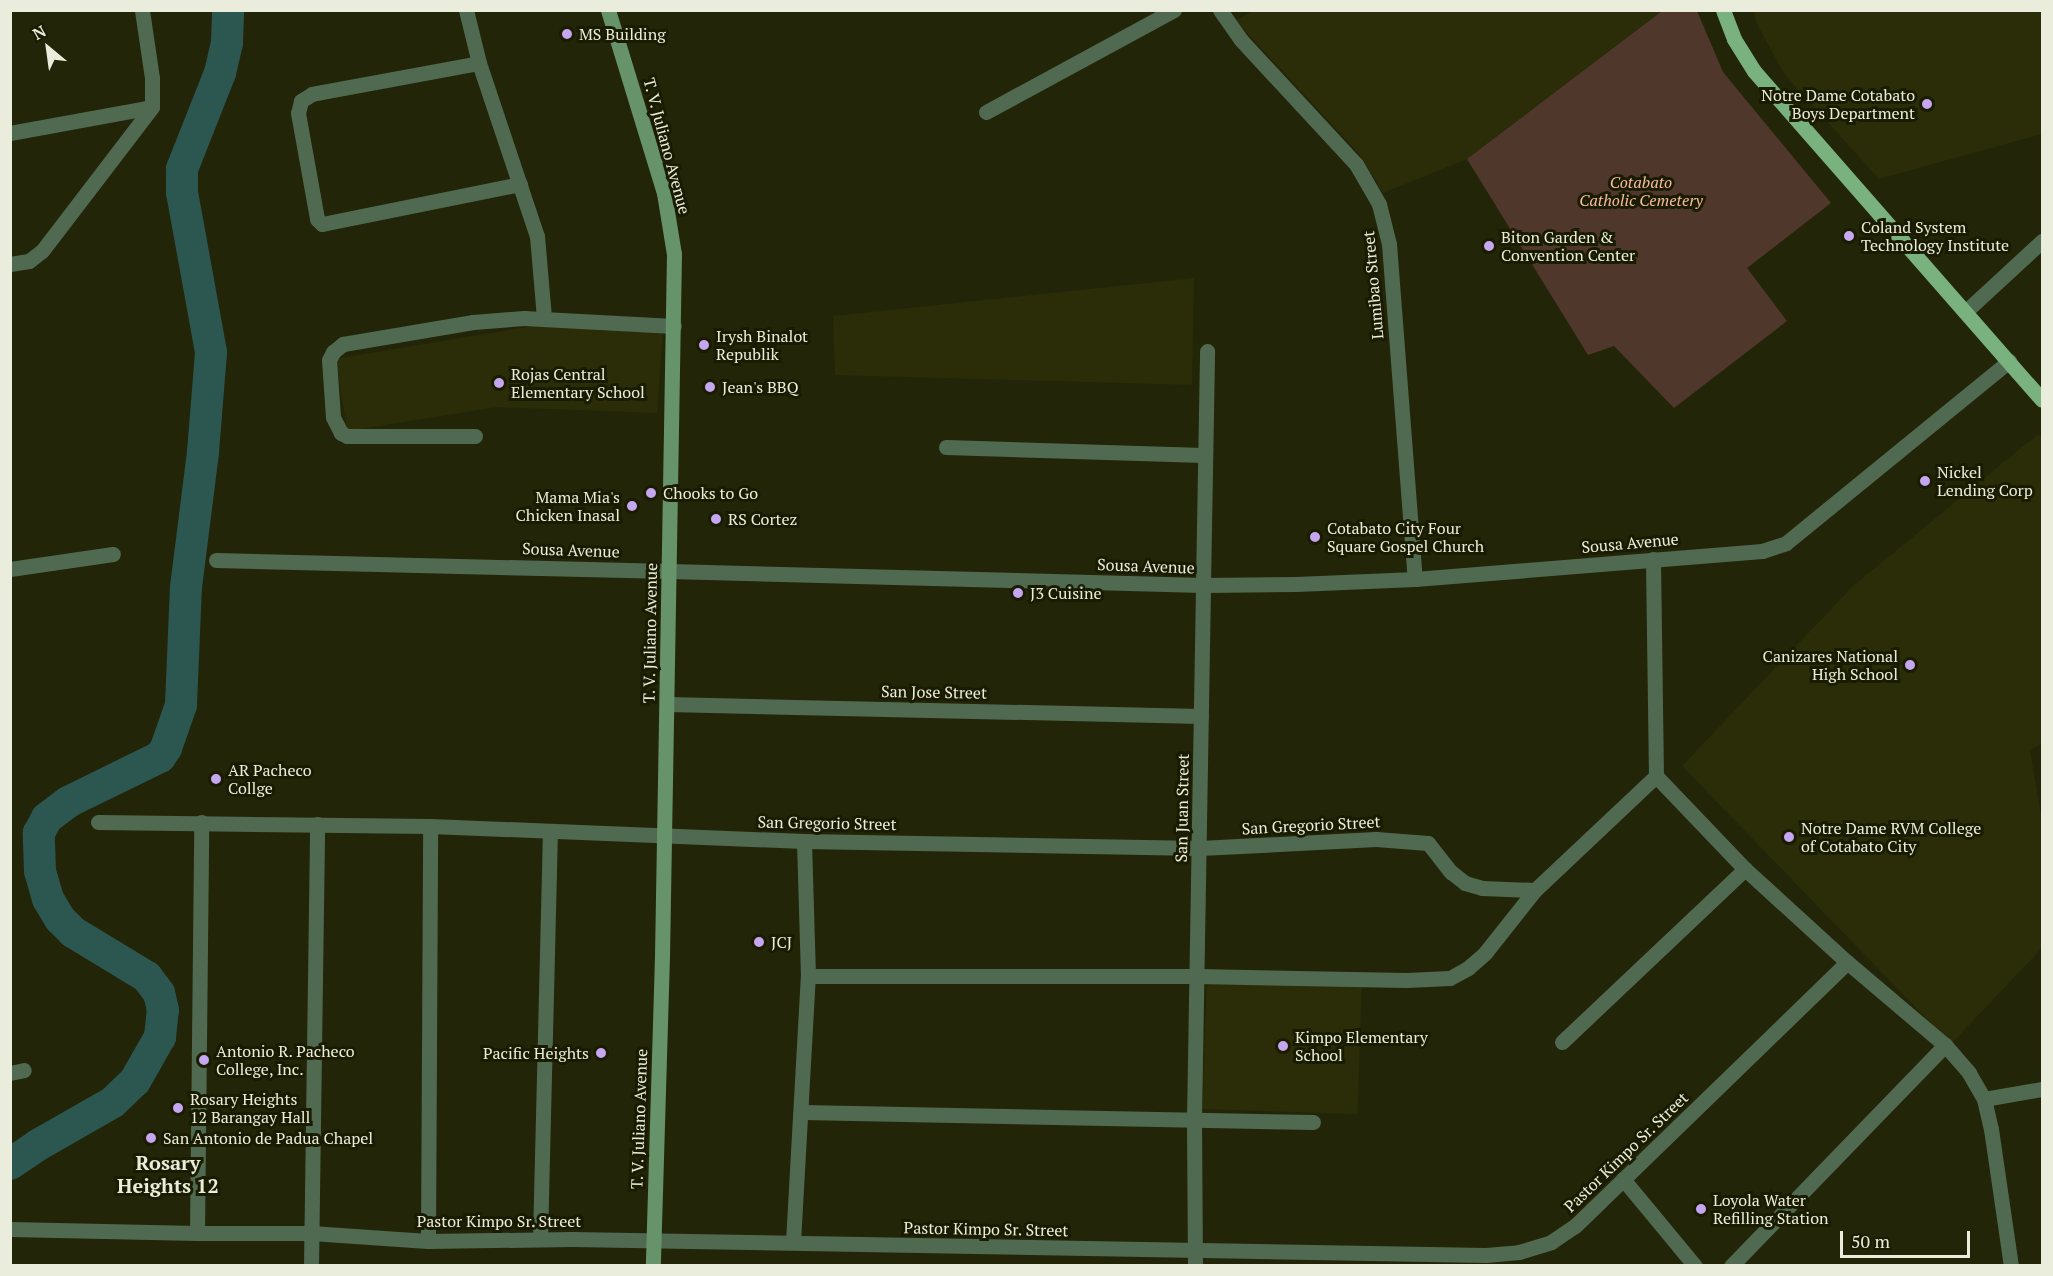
<!DOCTYPE html>
<html>
<head>
<meta charset="utf-8">
<style>
  body { margin:0 }
  #map { position:relative; width:2053px; height:1276px; overflow:hidden; background:#232508; font-family:"PT Serif",serif }
  div>[style] { position:absolute }
  .built>* { inset:0; background:#2a2d07; transform-origin:0 0 }
  .green>* { inset:0; background:#50372c }
  .river>* { height:32px; margin:-16px; padding:0 16px; transform-origin:16px; border-radius:16px; background:#2b5750 }
  .minor>* { height:15px; margin:-7.5px; padding:0 7.5px; transform-origin:7.5px; border-radius:7.5px; background:#506a52 }
  .tertiary>* { height:15px; margin:-7.5px; padding:0 7.5px; transform-origin:7.5px; border-radius:7.5px; background:#506a52 }
  .secondary>* { height:15px; margin:-7.5px; padding:0 7.5px; transform-origin:7.5px; border-radius:7.5px; background:#67936b }
  .primary>* { height:15px; margin:-7.5px; padding:0 7.5px; transform-origin:7.5px; border-radius:7.5px; background:#79b27f }
  .dots>* { width:16px; height:16px; translate:-50% -50%; box-sizing:border-box; border:3px solid #1a1c01; border-radius:50% }
  span { translate:-50% -50%; white-space:nowrap; text-align:center; line-height:1.15; -webkit-text-stroke:6px #1a1c01; paint-order:stroke }
  .poi-label { font-size:16px; color:#ebeddc }
  .left { translate:0 -50%; text-align:left }
  .right { translate:-100% -50%; text-align:right }
  .street-label { font-size:16px; color:#ebeddc }
  .park-label { font-size:16px; color:#f8bb9f; font-style:italic }
  .quarter-label { font-size:20px; color:#ebeddc; font-weight:700 }
  .frame { position:absolute; inset:0; border:12px solid #ebeddc; pointer-events:none }
  .north { position:absolute; left:18px; top:18px; width:60px; height:60px; -webkit-text-stroke:4px #1a1c01; paint-order:stroke; rotate:331deg; font-size:16px; font-weight:700; line-height:24px; text-align:center; color:#ebeddc }
  .north::after { content:''; display:block; margin:auto; width:21px; height:27px; background:#ebeddc; clip-path:polygon(50% 0,100% 100%,50% 72%,0 100%) }
  .scale { position:absolute; left:1840px; top:1231px; width:130px; height:27px; box-sizing:border-box; border:3px solid #ebeddc; border-top:0; padding-left:8px; font-size:18px; line-height:21px; white-space:nowrap; color:#ebeddc; -webkit-text-stroke:4px #1a1c01; paint-order:stroke }
</style>
</head>
<body>
<div id="map">
  <div class="built">
    <div style="clip-path:polygon(1254px 10px,1662px 11px,1467px 159px,1383px 193px,1360px 155px,1236px 21px)"></div>
    <div style="clip-path:polygon(1754px 11px,2042px 11px,2042px 134px,1879px 179px,1784px 74px,1756px 22px)"></div>
    <div style="clip-path:polygon(1194px 278px,1192px 385px,835px 375px,833px 316px)"></div>
    <div style="clip-path:polygon(538px 325px,663px 330px,657px 413px,498px 407px,347px 431px,336px 359px)"></div>
    <div style="clip-path:polygon(2038px 434px,2042px 439px,2042px 743px,2030px 750px,2042px 822px,2042px 948px,1951px 1044px,1682px 766px,1853px 586px)"></div>
    <div style="left:1207px;top:979px;width:155px;height:130px;rotate:2deg"></div>
  </div>
  <div class="green">
    <div style="clip-path:polygon(1662px 11px,1697px 11px,1723px 72px,1831px 203px,1747px 268px,1787px 321px,1674px 408px,1614px 346px,1588px 355px,1467px 159px)"></div>
  </div>
  <div class="river">
    <div style="left:10px;top:1164px;width:34px;rotate:-34deg"></div>
    <div style="left:38px;top:1145px;width:86px;rotate:-29.8deg"></div>
    <div style="left:113px;top:1102px;width:30px;rotate:-44deg"></div>
    <div style="left:135px;top:1081px;width:51px;rotate:-60.4deg"></div>
    <div style="left:160px;top:1037px;width:27px;rotate:-84deg"></div>
    <div style="left:163px;top:1010px;width:17px;rotate:-103deg"></div>
    <div style="left:159px;top:993px;width:20px;rotate:-127deg"></div>
    <div style="left:147px;top:977px;width:87px;rotate:-148.7deg"></div>
    <div style="left:73px;top:932px;width:18px;rotate:-135deg"></div>
    <div style="left:60px;top:919px;width:23px;rotate:-121deg"></div>
    <div style="left:48px;top:899px;width:29px;rotate:-106deg"></div>
    <div style="left:40px;top:871px;width:38px;rotate:-92deg"></div>
    <div style="left:39px;top:833px;width:17px;rotate:-62deg"></div>
    <div style="left:47px;top:818px;width:26px;rotate:-37deg"></div>
    <div style="left:68px;top:802px;width:102px;rotate:-26.1deg"></div>
    <div style="left:160px;top:757px;width:11px;rotate:-56deg"></div>
    <div style="left:166px;top:748px;width:46px;rotate:-70.8deg"></div>
    <div style="left:181px;top:705px;width:118px;rotate:-87.6deg"></div>
    <div style="left:186px;top:587px;width:136px;rotate:-82.8deg"></div>
    <div style="left:203px;top:452px;width:100px;rotate:-85.4deg"></div>
    <div style="left:211px;top:352px;width:162px;rotate:-100.3deg"></div>
    <div style="left:182px;top:193px;width:24px;rotate:-90deg"></div>
    <div style="left:182px;top:169px;width:103px;rotate:-68.4deg"></div>
    <div style="left:220px;top:73px;width:32px;rotate:-77deg"></div>
    <div style="left:227px;top:42px;width:32px;rotate:-88deg"></div>
  </div>
  <div class="minor">
    <div style="left:466px;top:10px;width:55px;rotate:76.2deg"></div>
    <div style="left:479px;top:63px;width:182px;rotate:71.5deg"></div>
    <div style="left:537px;top:236px;width:82px;rotate:85.1deg"></div>
    <div style="left:1220px;top:10px;width:37px;rotate:55deg"></div>
    <div style="left:1241px;top:40px;width:169px;rotate:47.2deg"></div>
    <div style="left:1356px;top:164px;width:46px;rotate:60.1deg"></div>
    <div style="left:1379px;top:204px;width:41px;rotate:76deg"></div>
    <div style="left:1389px;top:244px;width:336px;rotate:85.6deg"></div>
    <div style="left:479px;top:63px;width:170px;rotate:169.5deg"></div>
    <div style="left:312px;top:94px;width:13px;rotate:148deg"></div>
    <div style="left:301px;top:101px;width:12px;rotate:104deg"></div>
    <div style="left:298px;top:113px;width:108px;rotate:79.8deg"></div>
    <div style="left:317px;top:219px;width:7px;rotate:45deg"></div>
    <div style="left:322px;top:224px;width:202px;rotate:-11.4deg"></div>
    <div style="left:986px;top:112px;width:214px;rotate:-28.5deg"></div>
    <div style="left:10px;top:133px;width:144px;rotate:-10.4deg"></div>
    <div style="left:10px;top:264px;width:19px;rotate:-9deg"></div>
    <div style="left:29px;top:261px;width:16px;rotate:-38deg"></div>
    <div style="left:42px;top:251px;width:181px;rotate:-52.6deg"></div>
    <div style="left:152px;top:107px;width:29px;rotate:-90deg"></div>
    <div style="left:152px;top:78px;width:69px;rotate:-98.4deg"></div>
    <div style="left:1965px;top:312px;width:105px;rotate:-42.7deg"></div>
    <div style="left:475px;top:436px;width:128px;rotate:180deg"></div>
    <div style="left:347px;top:436px;width:7px;rotate:-153deg"></div>
    <div style="left:341px;top:433px;width:18px;rotate:-117deg"></div>
    <div style="left:333px;top:417px;width:57px;rotate:-94deg"></div>
    <div style="left:329px;top:360px;width:9px;rotate:-63deg"></div>
    <div style="left:333px;top:352px;width:13px;rotate:-39deg"></div>
    <div style="left:343px;top:344px;width:132px;rotate:-9.6deg"></div>
    <div style="left:473px;top:322px;width:51px;rotate:-4.5deg"></div>
    <div style="left:524px;top:318px;width:150px;rotate:3.1deg"></div>
    <div style="left:946px;top:447px;width:258px;rotate:1.8deg"></div>
    <div style="left:216px;top:560px;width:453px;rotate:1.4deg"></div>
    <div style="left:10px;top:569px;width:104px;rotate:-8.3deg"></div>
    <div style="left:1203px;top:585px;width:234px;rotate:-89deg"></div>
    <div style="left:667px;top:704px;width:534px;rotate:1.29deg"></div>
    <div style="left:1656px;top:776px;width:129px;rotate:46.3deg"></div>
    <div style="left:1745px;top:869px;width:138px;rotate:42.4deg"></div>
    <div style="left:1847px;top:962px;width:128px;rotate:40.3deg"></div>
    <div style="left:1945px;top:1045px;width:37px;rotate:49deg"></div>
    <div style="left:1969px;top:1073px;width:30px;rotate:60deg"></div>
    <div style="left:1984px;top:1099px;width:31px;rotate:77deg"></div>
    <div style="left:1991px;top:1129px;width:138px;rotate:81.7deg"></div>
    <div style="left:98px;top:822px;width:332px;rotate:0.7deg"></div>
    <div style="left:430px;top:826px;width:374px;rotate:2.3deg"></div>
    <div style="left:804px;top:841px;width:396px;rotate:1deg"></div>
    <div style="left:1200px;top:848px;width:176px;rotate:-2.9deg"></div>
    <div style="left:1376px;top:839px;width:52px;rotate:4.4deg"></div>
    <div style="left:1428px;top:843px;width:37px;rotate:52deg"></div>
    <div style="left:1451px;top:872px;width:18px;rotate:38deg"></div>
    <div style="left:1465px;top:883px;width:18px;rotate:16deg"></div>
    <div style="left:1482px;top:888px;width:53px;rotate:2.2deg"></div>
    <div style="left:808px;top:976px;width:389px"></div>
    <div style="left:1197px;top:976px;width:209px;rotate:1.1deg"></div>
    <div style="left:1406px;top:980px;width:44px;rotate:-2.6deg"></div>
    <div style="left:1450px;top:978px;width:21px;rotate:-29deg"></div>
    <div style="left:1468px;top:968px;width:23px;rotate:-41deg"></div>
    <div style="left:1485px;top:953px;width:80px;rotate:-51.6deg"></div>
    <div style="left:1535px;top:890px;width:166px;rotate:-43.3deg"></div>
    <div style="left:1656px;top:776px;width:217px;rotate:-90.8deg"></div>
    <div style="left:1562px;top:1042px;width:252px;rotate:-43.4deg"></div>
    <div style="left:10px;top:1073px;width:14px;rotate:-12deg"></div>
    <div style="left:1984px;top:1099px;width:59px;rotate:-9.8deg"></div>
    <div style="left:802px;top:1112px;width:511px;rotate:1.12deg"></div>
    <div style="left:1623px;top:1179px;width:113px;rotate:50.4deg"></div>
    <div style="left:10px;top:1229px;width:187px;rotate:1.2deg"></div>
    <div style="left:197px;top:1233px;width:114px"></div>
    <div style="left:311px;top:1233px;width:117px;rotate:3.9deg"></div>
    <div style="left:428px;top:1241px;width:144px;rotate:-0.8deg"></div>
    <div style="left:572px;top:1239px;width:914px;rotate:1deg"></div>
    <div style="left:1486px;top:1255px;width:33px;rotate:-5deg"></div>
    <div style="left:1519px;top:1252px;width:34px;rotate:-17deg"></div>
    <div style="left:1551px;top:1242px;width:29px;rotate:-34deg"></div>
    <div style="left:1575px;top:1226px;width:379px;rotate:-44.1deg"></div>
    <div style="left:197px;top:1233px;width:411px;rotate:-89.4deg"></div>
    <div style="left:540px;top:1239px;width:407px;rotate:-88.6deg"></div>
    <div style="left:428px;top:1241px;width:415px;rotate:-89.7deg"></div>
    <div style="left:793px;top:1242px;width:266px;rotate:-86.8deg"></div>
    <div style="left:808px;top:976px;width:135px;rotate:-91.7deg"></div>
    <div style="left:311px;top:1266px;width:442px;rotate:-89.2deg"></div>
    <div style="left:1731px;top:1266px;width:308px;rotate:-45.9deg"></div>
  </div>
  <div class="tertiary">
    <div style="left:669px;top:571px;width:534px;rotate:1.5deg"></div>
    <div style="left:1203px;top:585px;width:93px;rotate:-0.6deg"></div>
    <div style="left:1296px;top:584px;width:119px;rotate:-2.4deg"></div>
    <div style="left:1415px;top:579px;width:348px;rotate:-4.6deg"></div>
    <div style="left:1762px;top:551px;width:25px;rotate:-18deg"></div>
    <div style="left:1786px;top:543px;width:288px;rotate:-39.2deg"></div>
    <div style="left:1195px;top:1266px;width:147px;rotate:-90.4deg"></div>
    <div style="left:1194px;top:1119px;width:534px;rotate:-89.03deg"></div>
  </div>
  <div class="secondary">
    <div style="left:608px;top:10px;width:191px;rotate:73deg"></div>
    <div style="left:664px;top:193px;width:62px;rotate:80.7deg"></div>
    <div style="left:674px;top:254px;width:702px;rotate:90.98deg"></div>
    <div style="left:662px;top:956px;width:310px;rotate:91.7deg"></div>
  </div>
  <div class="primary">
    <div style="left:1723px;top:10px;width:31px;rotate:69deg"></div>
    <div style="left:1734px;top:39px;width:38px;rotate:58deg"></div>
    <div style="left:1754px;top:71px;width:437px;rotate:48.8deg"></div>
  </div>
  <div class="dots">
    <div style="left:567px;top:34px;background:#c5a6f0"></div>
    <div style="left:1927px;top:104px;background:#c5a6f0"></div>
    <div style="left:1849px;top:236px;background:#c5a6f0"></div>
    <div style="left:1489px;top:246px;background:#c5a6f0"></div>
    <div style="left:704px;top:345px;background:#c5a6f0"></div>
    <div style="left:499px;top:383px;background:#c5a6f0"></div>
    <div style="left:710px;top:387px;background:#c5a6f0"></div>
    <div style="left:1925px;top:481px;background:#c5a6f0"></div>
    <div style="left:651px;top:493px;background:#c5a6f0"></div>
    <div style="left:632px;top:506px;background:#c5a6f0"></div>
    <div style="left:716px;top:519px;background:#c5a6f0"></div>
    <div style="left:1315px;top:537px;background:#c5a6f0"></div>
    <div style="left:1018px;top:593px;background:#c5a6f0"></div>
    <div style="left:1910px;top:665px;background:#c5a6f0"></div>
    <div style="left:216px;top:779px;background:#c5a6f0"></div>
    <div style="left:1789px;top:837px;background:#c5a6f0"></div>
    <div style="left:759px;top:942px;background:#c5a6f0"></div>
    <div style="left:1283px;top:1046px;background:#c5a6f0"></div>
    <div style="left:601px;top:1053px;background:#c5a6f0"></div>
    <div style="left:204px;top:1060px;background:#c5a6f0"></div>
    <div style="left:178px;top:1108px;background:#c5a6f0"></div>
    <div style="left:151px;top:1138px;background:#c5a6f0"></div>
    <div style="left:1701px;top:1209px;background:#c5a6f0"></div>
  </div>
  <div class="poi-label">
    <span class="left" style="left:579px;top:34px">MS Building</span>
    <span class="right" style="left:1915px;top:104px">Notre Dame Cotabato<br>Boys Department</span>
    <span class="left" style="left:1861px;top:236px">Coland System<br>Technology Institute</span>
    <span class="left" style="left:1501px;top:246px">Biton Garden &amp;<br>Convention Center</span>
    <span class="left" style="left:716px;top:345px">Irysh Binalot<br>Republik</span>
    <span class="left" style="left:511px;top:383px">Rojas Central<br>Elementary School</span>
    <span class="left" style="left:722px;top:387px">Jean's BBQ</span>
    <span class="left" style="left:1937px;top:481px">Nickel<br>Lending Corp</span>
    <span class="left" style="left:663px;top:493px">Chooks to Go</span>
    <span class="right" style="left:620px;top:506px">Mama Mia's<br>Chicken Inasal</span>
    <span class="left" style="left:728px;top:519px">RS Cortez</span>
    <span class="left" style="left:1327px;top:537px">Cotabato City Four<br>Square Gospel Church</span>
    <span class="left" style="left:1030px;top:593px">J3 Cuisine</span>
    <span class="right" style="left:1898px;top:665px">Canizares National<br>High School</span>
    <span class="left" style="left:228px;top:779px">AR Pacheco<br>Collge</span>
    <span class="left" style="left:1801px;top:837px">Notre Dame RVM College<br>of Cotabato City</span>
    <span class="left" style="left:771px;top:942px">JCJ</span>
    <span class="left" style="left:1295px;top:1046px">Kimpo Elementary<br>School</span>
    <span class="left" style="left:216px;top:1060px">Antonio R. Pacheco<br>College, Inc.</span>
    <span class="right" style="left:589px;top:1053px">Pacific Heights</span>
    <span class="left" style="left:190px;top:1108px">Rosary Heights<br>12 Barangay Hall</span>
    <span class="left" style="left:163px;top:1138px">San Antonio de Padua Chapel</span>
    <span class="left" style="left:1713px;top:1209px">Loyola Water<br>Refilling Station</span>
  </div>
  <div class="street-label">
    <span style="left:667px;top:146px;rotate:75deg">T. V. Juliano Avenue</span>
    <span style="left:1373px;top:285px;rotate:-95deg">Lumibao Street</span>
    <span style="left:1630px;top:543px;rotate:-5deg">Sousa Avenue</span>
    <span style="left:571px;top:550px;rotate:2deg">Sousa Avenue</span>
    <span style="left:1146px;top:566px;rotate:2deg">Sousa Avenue</span>
    <span style="left:650px;top:633px;rotate:-89deg">T. V. Juliano Avenue</span>
    <span style="left:934px;top:692px;rotate:1deg">San Jose Street</span>
    <span style="left:1182px;top:808px;rotate:-89deg">San Juan Street</span>
    <span style="left:827px;top:823px;rotate:1deg">San Gregorio Street</span>
    <span style="left:1311px;top:825px;rotate:-3deg">San Gregorio Street</span>
    <span style="left:639px;top:1119px;rotate:-88deg">T. V. Juliano Avenue</span>
    <span style="left:1626px;top:1152px;rotate:-44deg">Pastor Kimpo Sr. Street</span>
    <span style="left:499px;top:1221px">Pastor Kimpo Sr. Street</span>
    <span style="left:986px;top:1229px;rotate:1deg">Pastor Kimpo Sr. Street</span>
  </div>
  <div class="park-label">
    <span style="left:1641px;top:191px">Cotabato<br>Catholic Cemetery</span>
  </div>
  <div class="quarter-label">
    <span style="left:168px;top:1174px">Rosary<br>Heights 12</span>
  </div>
  <div class="frame"></div>
  <div class="north">N</div>
  <div class="scale">50 m</div>
</div>
</body>
</html>
